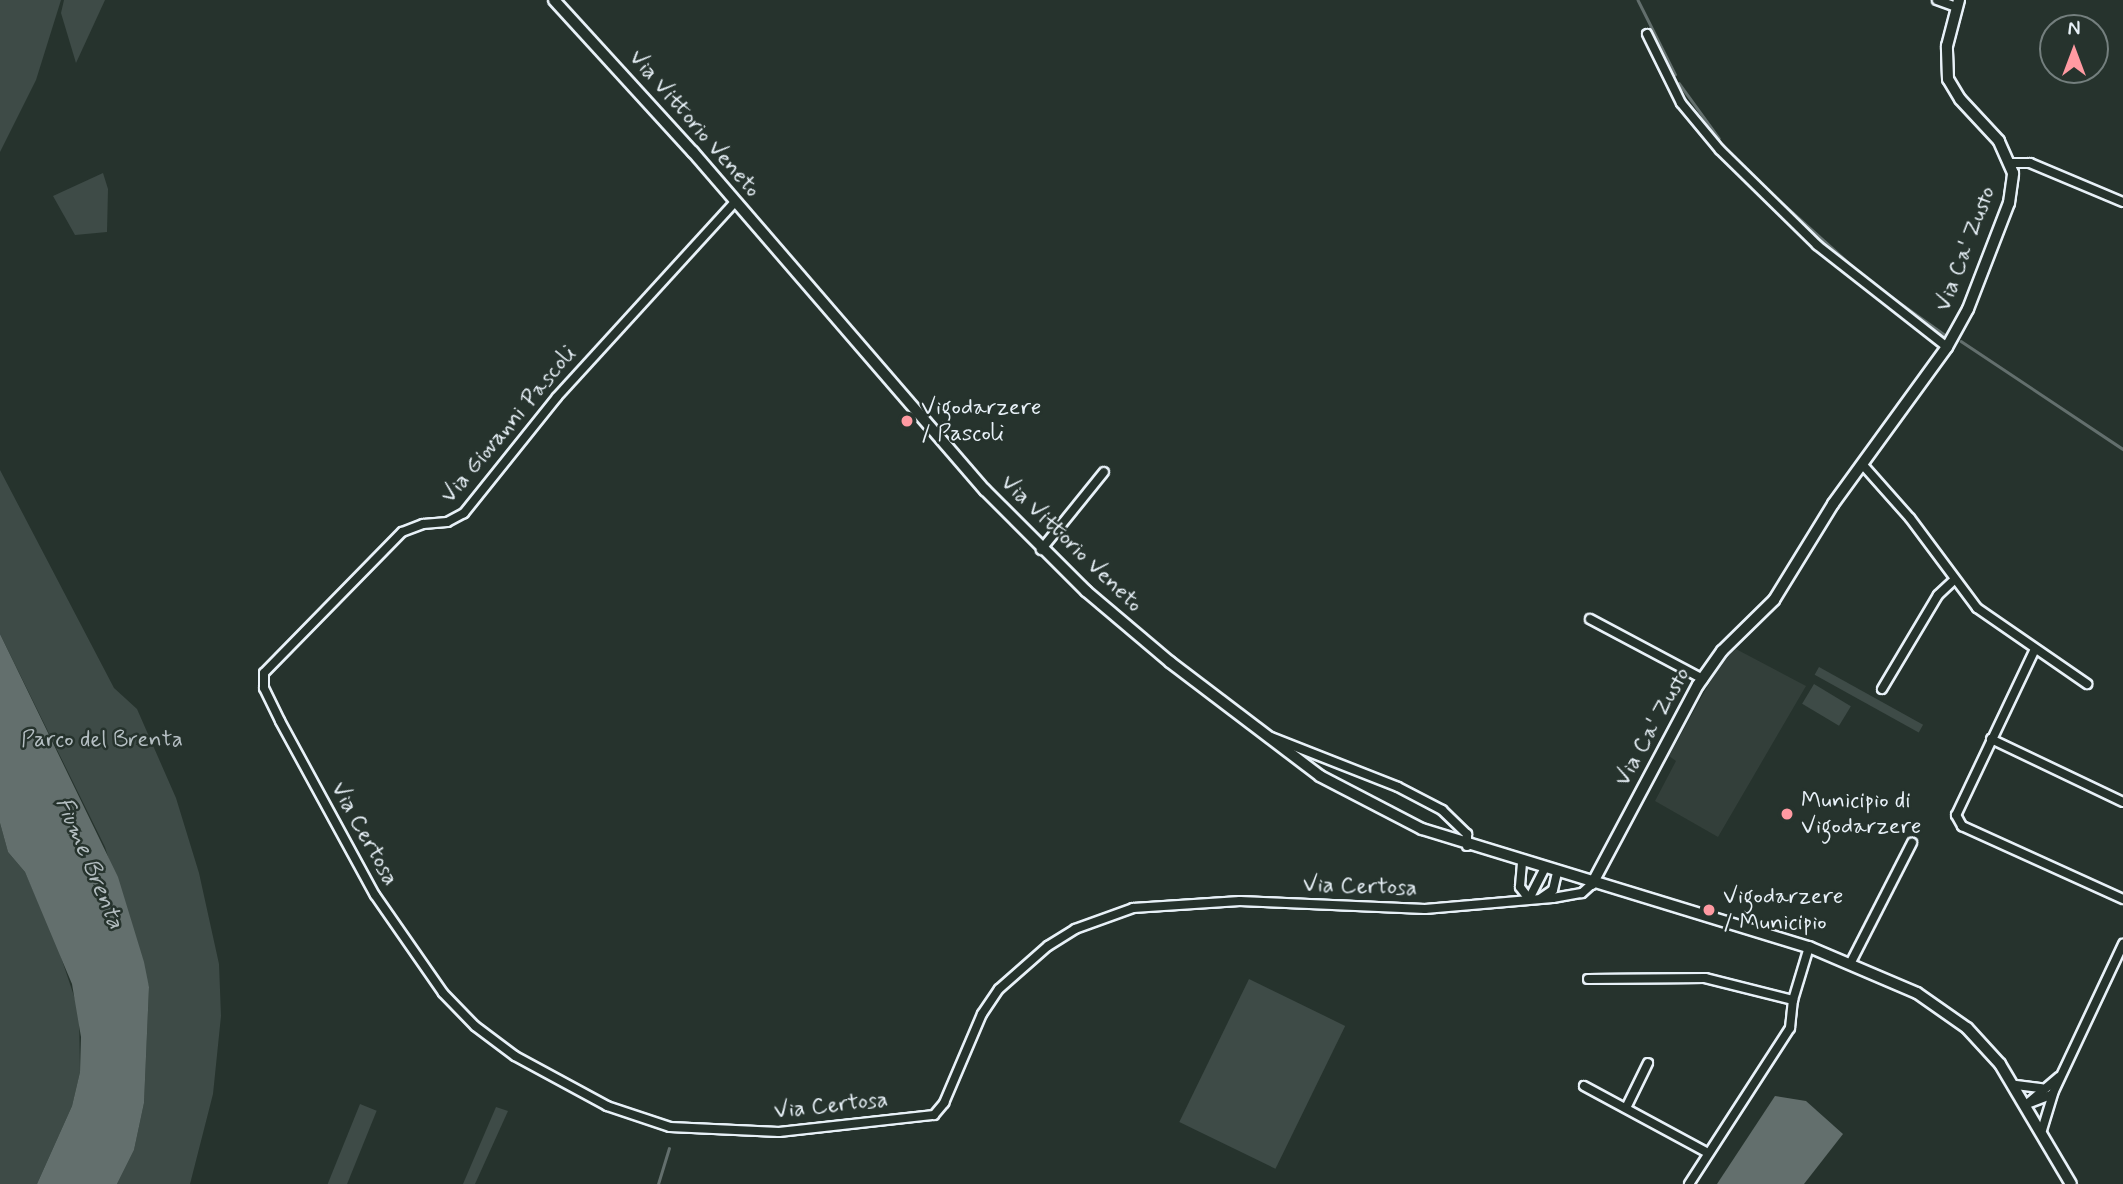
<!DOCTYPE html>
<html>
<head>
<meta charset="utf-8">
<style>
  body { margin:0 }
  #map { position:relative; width:2123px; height:1184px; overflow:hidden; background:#26332d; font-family:Mynerve,sans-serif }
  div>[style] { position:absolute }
  .built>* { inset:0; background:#333f3a }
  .green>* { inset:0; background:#3e4b47; transform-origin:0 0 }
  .water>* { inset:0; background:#636f6d }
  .stream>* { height:2.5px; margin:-1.25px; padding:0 1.25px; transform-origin:1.25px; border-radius:1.25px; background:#636f6d }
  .roads { filter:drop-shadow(2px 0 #e8f1f8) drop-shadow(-2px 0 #e8f1f8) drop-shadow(0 2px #e8f1f8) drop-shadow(0 -2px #e8f1f8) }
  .street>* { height:8px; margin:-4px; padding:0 4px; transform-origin:4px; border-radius:4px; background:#26332d }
  .secondary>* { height:10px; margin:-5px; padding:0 5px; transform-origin:5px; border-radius:5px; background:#26332d }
  .dots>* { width:19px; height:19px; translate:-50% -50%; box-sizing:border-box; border:4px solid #26332d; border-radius:50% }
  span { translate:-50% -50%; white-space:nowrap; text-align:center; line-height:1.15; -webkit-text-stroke:5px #26332d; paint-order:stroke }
  .street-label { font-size:23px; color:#e8f1f8 }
  .poi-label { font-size:23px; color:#e8f1f8 }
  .left { translate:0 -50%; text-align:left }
  .park-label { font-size:23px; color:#b5bfc3 }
  .water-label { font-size:24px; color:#b3bdc0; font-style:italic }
  .north { position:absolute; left:2039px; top:14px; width:70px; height:70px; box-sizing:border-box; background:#26332d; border:2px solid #747f7e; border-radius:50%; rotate:0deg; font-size:19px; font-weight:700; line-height:28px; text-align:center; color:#e8f1f8 }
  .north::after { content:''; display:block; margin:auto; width:24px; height:32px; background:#ff9aa2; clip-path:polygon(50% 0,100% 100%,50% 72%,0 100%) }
</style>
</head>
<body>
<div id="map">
  <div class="built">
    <div style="clip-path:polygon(1734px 648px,1806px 686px,1718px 837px,1655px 801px,1676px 761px,1669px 756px,1726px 653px)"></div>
  </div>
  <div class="green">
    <div style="clip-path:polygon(0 0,61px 0,36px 80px,0 152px)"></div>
    <div style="clip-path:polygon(64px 0,105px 0,76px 63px,61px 13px)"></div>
    <div style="clip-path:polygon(103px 173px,108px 189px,107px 232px,75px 235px,53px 196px)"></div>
    <div style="clip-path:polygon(0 470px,114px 688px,137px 709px,176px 798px,199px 873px,219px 964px,221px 1016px,213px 1094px,190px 1184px,117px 1184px,134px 1150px,144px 1103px,149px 987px,105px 847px,0 634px)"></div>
    <div style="left:1819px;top:667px;width:119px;height:9px;rotate:29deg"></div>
    <div style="left:1814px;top:684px;width:43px;height:23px;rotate:31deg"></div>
    <div style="clip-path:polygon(0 823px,8px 852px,25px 872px,56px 942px,79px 1011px,80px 1072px,72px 1106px,37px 1184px,0 1184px)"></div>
    <div style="left:1249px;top:979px;width:107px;height:159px;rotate:26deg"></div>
    <div style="left:360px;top:1104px;width:18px;height:88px;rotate:22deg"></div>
    <div style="clip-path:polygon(496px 1107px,508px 1111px,475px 1184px,463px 1184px)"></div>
  </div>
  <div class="water">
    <div style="clip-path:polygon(0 634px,118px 877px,144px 962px,149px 987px,144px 1103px,134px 1150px,117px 1184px,37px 1184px,72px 1106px,80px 1072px,81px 1037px,72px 984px,25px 872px,8px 852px,0 823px)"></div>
    <div style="clip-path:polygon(1775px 1096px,1806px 1101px,1843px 1134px,1804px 1184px,1717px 1184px)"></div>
  </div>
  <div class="stream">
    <div style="left:1638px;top:0;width:83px;rotate:63.4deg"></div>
    <div style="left:1679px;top:83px;width:68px;rotate:54deg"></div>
    <div style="left:1769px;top:191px;width:133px;rotate:42deg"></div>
    <div style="left:1868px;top:280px;width:95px;rotate:35.5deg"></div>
    <div style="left:1961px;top:341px;width:195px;rotate:33.7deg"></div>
    <div style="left:658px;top:1184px;width:37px;rotate:-73deg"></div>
  </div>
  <div class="roads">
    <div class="street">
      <div style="left:1937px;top:0;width:20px;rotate:20deg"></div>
      <div style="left:1647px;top:34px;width:77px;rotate:63.8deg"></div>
      <div style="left:1681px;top:103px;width:61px;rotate:50.3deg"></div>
      <div style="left:1720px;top:150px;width:136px;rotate:44.4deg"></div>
      <div style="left:1817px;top:245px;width:165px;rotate:38.1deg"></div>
      <div style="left:2011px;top:163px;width:19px"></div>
      <div style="left:2030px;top:163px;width:101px;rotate:22.8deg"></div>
      <div style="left:735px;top:202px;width:264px;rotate:132.4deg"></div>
      <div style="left:557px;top:397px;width:149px;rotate:128.7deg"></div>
      <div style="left:464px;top:513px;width:19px;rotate:152deg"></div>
      <div style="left:447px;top:522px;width:24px;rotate:175deg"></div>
      <div style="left:423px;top:524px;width:22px;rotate:159deg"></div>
      <div style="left:402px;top:532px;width:197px;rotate:134.4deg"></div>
      <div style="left:264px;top:673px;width:15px;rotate:90deg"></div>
      <div style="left:264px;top:688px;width:37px;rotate:64deg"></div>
      <div style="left:280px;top:721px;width:198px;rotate:61.4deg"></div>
      <div style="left:375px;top:895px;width:119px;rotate:55.2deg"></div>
      <div style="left:443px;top:993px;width:46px;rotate:45.9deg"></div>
      <div style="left:475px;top:1026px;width:50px;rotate:36.9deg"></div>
      <div style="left:515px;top:1056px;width:105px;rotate:28.5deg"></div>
      <div style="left:607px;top:1106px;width:66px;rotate:18.4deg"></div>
      <div style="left:670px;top:1127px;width:109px;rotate:2.6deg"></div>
      <div style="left:779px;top:1132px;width:156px;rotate:-6.3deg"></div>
      <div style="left:934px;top:1115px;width:16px;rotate:-50deg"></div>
      <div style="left:944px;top:1103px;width:97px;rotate:-66.9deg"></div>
      <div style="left:982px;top:1014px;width:30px;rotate:-56deg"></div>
      <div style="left:999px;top:989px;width:65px;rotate:-41.3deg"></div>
      <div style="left:1048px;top:946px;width:32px;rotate:-32deg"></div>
      <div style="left:1075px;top:929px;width:62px;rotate:-19.9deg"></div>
      <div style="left:1133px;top:908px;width:107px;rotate:-3.7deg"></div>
      <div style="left:1240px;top:901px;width:185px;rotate:2.5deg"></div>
      <div style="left:1425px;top:909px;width:128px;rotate:-4.9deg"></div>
      <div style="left:1553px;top:898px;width:29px;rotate:-10deg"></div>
      <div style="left:1582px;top:893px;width:13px;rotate:-42deg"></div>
      <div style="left:1862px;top:464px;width:72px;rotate:48.4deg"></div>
      <div style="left:1910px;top:518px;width:112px;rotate:53.3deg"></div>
      <div style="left:1977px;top:608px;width:134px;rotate:34.6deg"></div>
      <div style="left:1041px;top:550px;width:100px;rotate:-51.1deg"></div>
      <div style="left:1590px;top:619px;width:128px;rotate:28deg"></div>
      <div style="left:2035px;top:649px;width:184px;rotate:115.4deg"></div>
      <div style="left:1956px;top:815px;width:13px;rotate:61deg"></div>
      <div style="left:1962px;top:826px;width:177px;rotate:24.4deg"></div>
      <div style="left:1882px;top:689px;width:109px;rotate:-59.2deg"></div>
      <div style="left:1938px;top:595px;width:21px;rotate:-43deg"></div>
      <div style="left:1271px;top:737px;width:136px;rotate:21.5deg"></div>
      <div style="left:1398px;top:787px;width:50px;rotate:27.6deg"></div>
      <div style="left:1442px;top:810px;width:35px;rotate:44deg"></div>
      <div style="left:1467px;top:834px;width:12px;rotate:90deg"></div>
      <div style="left:1991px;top:739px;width:146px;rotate:25.5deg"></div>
      <div style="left:1522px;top:863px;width:24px;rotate:95deg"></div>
      <div style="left:1520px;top:887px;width:15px;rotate:53deg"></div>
      <div style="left:1541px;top:898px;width:14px;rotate:-34deg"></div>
      <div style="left:1553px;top:890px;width:17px;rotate:-77deg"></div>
      <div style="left:1529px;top:899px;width:34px;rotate:-63deg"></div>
      <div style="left:1851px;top:962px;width:134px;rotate:-62.9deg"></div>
      <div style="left:1588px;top:979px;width:117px;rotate:-0.5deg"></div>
      <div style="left:1705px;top:978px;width:91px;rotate:14deg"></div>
      <div style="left:2016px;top:1085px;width:26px;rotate:7deg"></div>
      <div style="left:1584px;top:1086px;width:141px;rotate:28.4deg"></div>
      <div style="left:2027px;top:1104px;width:42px;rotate:-40.2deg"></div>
      <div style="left:2027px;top:1104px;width:26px;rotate:-21deg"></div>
      <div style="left:1626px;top:1108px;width:50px;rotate:-63.9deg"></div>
      <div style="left:2042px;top:1130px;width:39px;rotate:-73deg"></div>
      <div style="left:2053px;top:1093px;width:165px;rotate:-64.8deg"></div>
      <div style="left:1689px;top:1184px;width:186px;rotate:-57.1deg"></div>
      <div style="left:1790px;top:1028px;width:28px;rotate:-84deg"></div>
      <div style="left:1793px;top:1000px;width:55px;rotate:-73.2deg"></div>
    </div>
    <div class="secondary">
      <div style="left:554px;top:0;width:206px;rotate:47.6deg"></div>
      <div style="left:693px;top:152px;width:447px;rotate:49.2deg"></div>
      <div style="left:985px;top:490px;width:143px;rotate:45deg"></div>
      <div style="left:1086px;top:591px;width:110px;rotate:40.2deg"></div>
      <div style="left:1170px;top:662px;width:188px;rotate:37.2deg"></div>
      <div style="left:1320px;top:776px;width:115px;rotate:27.5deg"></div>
      <div style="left:1422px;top:829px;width:405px;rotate:17deg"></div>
      <div style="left:1809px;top:947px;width:117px;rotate:23.1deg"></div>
      <div style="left:1917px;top:993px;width:61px;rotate:35deg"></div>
      <div style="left:1967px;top:1028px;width:49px;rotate:47.5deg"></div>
      <div style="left:2000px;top:1064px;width:139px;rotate:59.4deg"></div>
      <div style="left:1592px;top:884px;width:225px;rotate:-62deg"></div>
      <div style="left:1698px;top:685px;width:42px;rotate:-54.8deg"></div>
      <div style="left:1722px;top:651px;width:73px;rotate:-44.4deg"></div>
      <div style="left:1774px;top:600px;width:113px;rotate:-58.4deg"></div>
      <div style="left:1833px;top:504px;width:194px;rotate:-54deg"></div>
      <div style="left:1947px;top:347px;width:43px;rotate:-61.1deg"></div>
      <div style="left:1968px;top:309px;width:114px;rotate:-68.9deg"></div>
      <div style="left:2009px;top:203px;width:30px;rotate:-82deg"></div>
      <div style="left:2013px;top:173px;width:35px;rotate:-114deg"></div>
      <div style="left:1999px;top:141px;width:57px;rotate:-132.9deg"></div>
      <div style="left:1960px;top:99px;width:23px;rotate:-121deg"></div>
      <div style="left:1948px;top:79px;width:33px;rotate:-92deg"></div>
      <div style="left:1947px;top:46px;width:48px;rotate:-75.4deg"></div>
    </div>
  </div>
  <div class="dots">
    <div style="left:907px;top:421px;background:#ff9aa2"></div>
    <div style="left:1787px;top:814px;background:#ff9aa2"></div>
    <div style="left:1709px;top:910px;background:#ff9aa2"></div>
  </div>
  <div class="street-label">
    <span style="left:694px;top:124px;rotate:49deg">Via Vittorio Veneto</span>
    <span style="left:1966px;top:249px;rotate:-69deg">Via Ca' Zusto</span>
    <span style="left:509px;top:425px;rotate:-50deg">Via Giovanni Pascoli</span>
    <span style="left:1071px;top:544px;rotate:44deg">Via Vittorio Veneto</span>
    <span style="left:1653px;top:727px;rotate:-61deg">Via Ca' Zusto</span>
    <span style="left:364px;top:834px;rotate:61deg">Via Certosa</span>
    <span style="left:1360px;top:887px;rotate:2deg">Via Certosa</span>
    <span style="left:831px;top:1106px;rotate:-6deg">Via Certosa</span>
  </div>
  <div class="poi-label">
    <span class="left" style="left:921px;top:421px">Vigodarzere<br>/ Pascoli</span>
    <span class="left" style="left:1801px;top:814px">Municipio di<br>Vigodarzere</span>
    <span class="left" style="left:1723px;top:910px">Vigodarzere<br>/ Municipio</span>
  </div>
  <div class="park-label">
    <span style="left:102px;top:740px">Parco del Brenta</span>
  </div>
  <div class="water-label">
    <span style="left:89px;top:863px;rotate:67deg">Fiume Brenta</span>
  </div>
  <div class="north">N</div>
</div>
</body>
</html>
